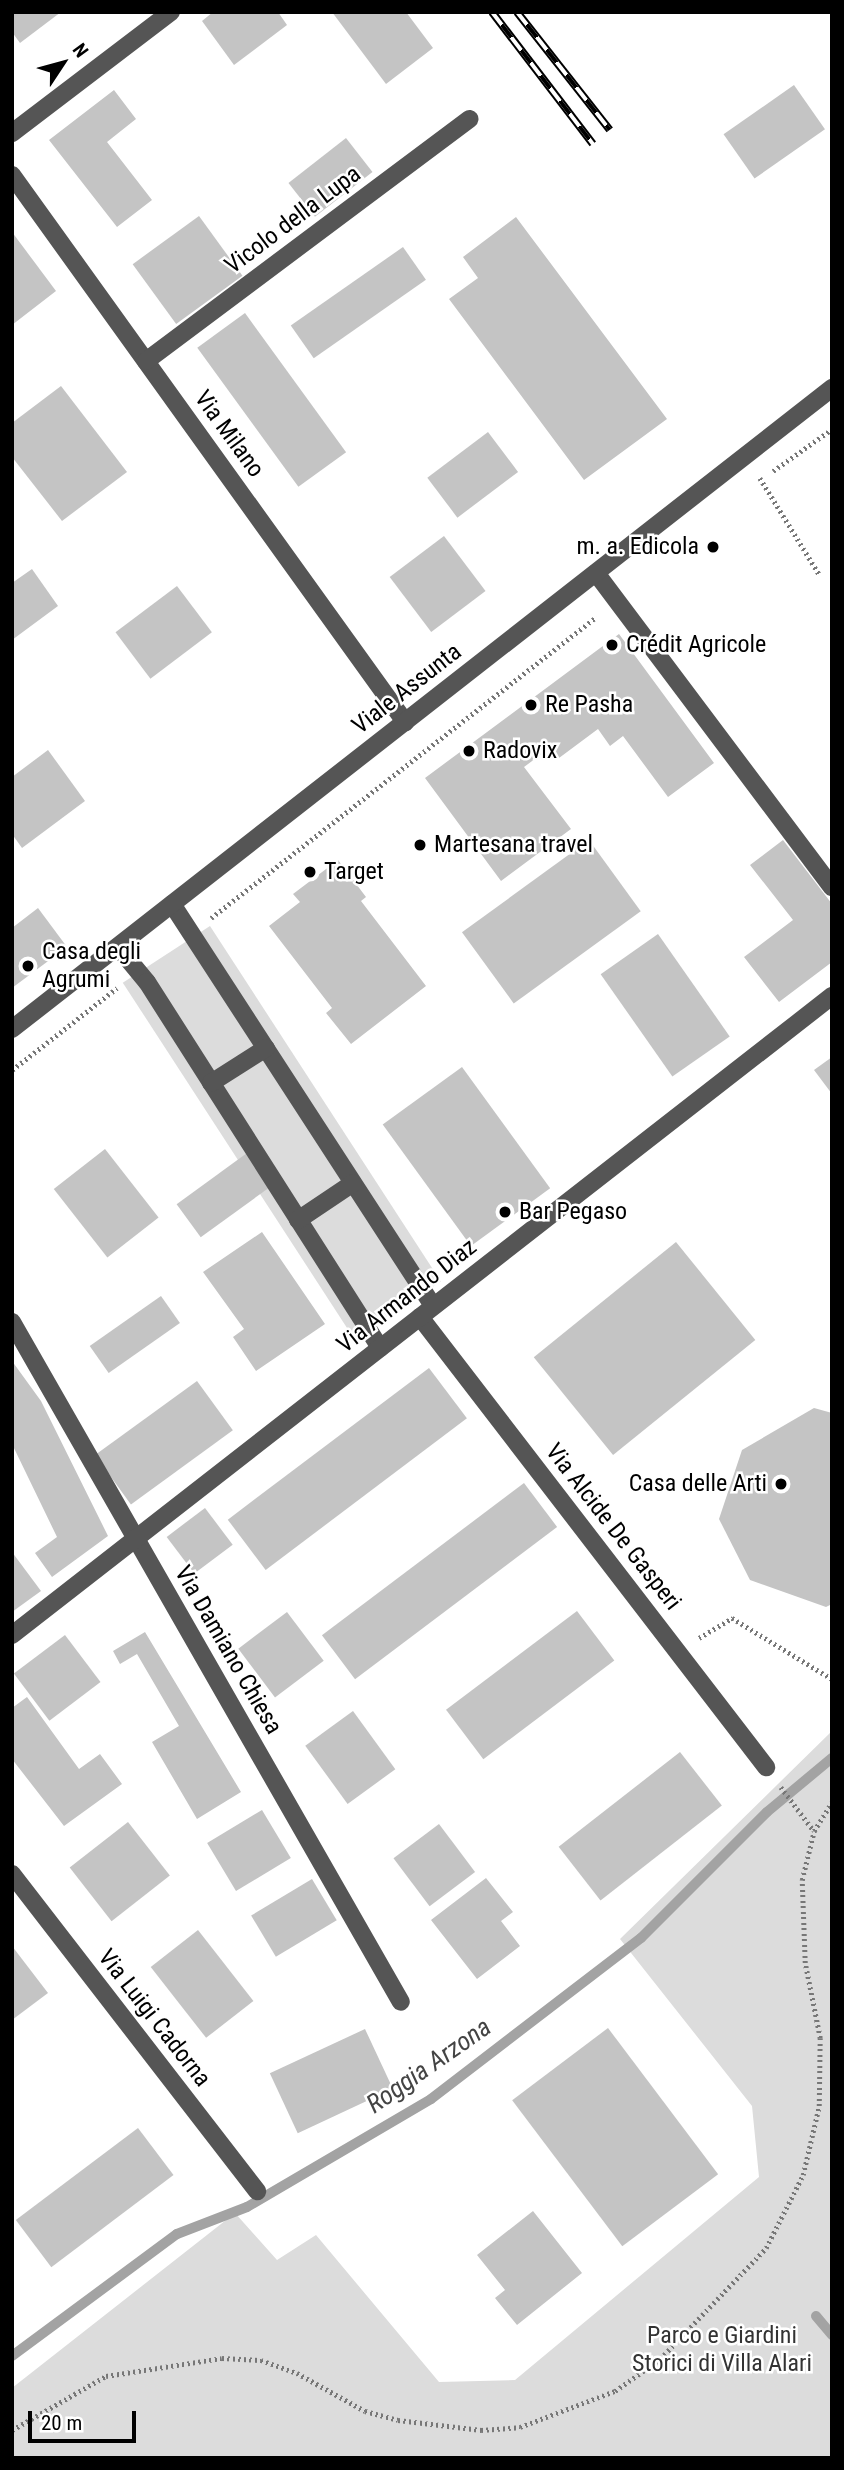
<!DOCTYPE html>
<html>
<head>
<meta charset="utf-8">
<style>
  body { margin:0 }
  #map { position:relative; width:844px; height:2470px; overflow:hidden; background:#fff; font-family:"Roboto Condensed",sans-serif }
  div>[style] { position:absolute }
  .green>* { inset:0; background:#dcdcdc; transform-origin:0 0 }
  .stream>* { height:10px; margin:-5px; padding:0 5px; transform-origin:5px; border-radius:5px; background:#a3a3a3 }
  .building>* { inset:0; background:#c4c4c4; transform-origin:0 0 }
  .path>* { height:4.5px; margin-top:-2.25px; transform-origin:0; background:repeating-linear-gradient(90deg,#777 0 2px,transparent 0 5.5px) }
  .minor>* { height:18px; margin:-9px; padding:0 9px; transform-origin:9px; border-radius:9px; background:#555 }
  .rail>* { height:8px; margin-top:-4px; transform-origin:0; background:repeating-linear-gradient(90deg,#fff 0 16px,#000 0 32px); box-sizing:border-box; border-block:2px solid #000 }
  .dots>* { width:19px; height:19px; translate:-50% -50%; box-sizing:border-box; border:4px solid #fff; border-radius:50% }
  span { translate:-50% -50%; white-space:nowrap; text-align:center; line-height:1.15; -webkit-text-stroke:5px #fff; paint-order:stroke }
  .street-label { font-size:24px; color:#000 }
  .poi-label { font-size:24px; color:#000 }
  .right { translate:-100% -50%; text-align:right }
  .left { translate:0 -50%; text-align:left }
  .park-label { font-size:24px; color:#333 }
  .water-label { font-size:26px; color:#444; font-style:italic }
  .frame { position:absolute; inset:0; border:14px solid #000; pointer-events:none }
  .north { position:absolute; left:28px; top:28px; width:70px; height:70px; -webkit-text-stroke:5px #fff; paint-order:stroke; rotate:54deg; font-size:19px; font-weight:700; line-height:28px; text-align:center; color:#000 }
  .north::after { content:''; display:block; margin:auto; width:24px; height:32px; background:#000; clip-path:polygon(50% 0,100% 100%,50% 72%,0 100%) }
  .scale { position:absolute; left:28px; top:2411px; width:108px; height:32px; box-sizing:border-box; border:4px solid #000; border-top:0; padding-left:9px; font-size:21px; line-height:24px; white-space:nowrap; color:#000; -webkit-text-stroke:5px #fff; paint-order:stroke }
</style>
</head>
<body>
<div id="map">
  <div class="green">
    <div style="left:210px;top:926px;width:424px;height:104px;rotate:57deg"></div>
    <div style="clip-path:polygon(832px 1731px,832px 2458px,12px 2458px,12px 2388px,235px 2213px,277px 2260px,316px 2235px,439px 2382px,515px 2380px,759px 2177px,752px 2106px,620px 1939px)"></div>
  </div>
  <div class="stream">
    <div style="left:816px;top:2316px;width:25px;rotate:50deg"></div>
    <div style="left:12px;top:2356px;width:205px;rotate:-36.5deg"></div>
    <div style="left:177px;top:2234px;width:75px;rotate:-21.1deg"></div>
    <div style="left:247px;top:2207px;width:213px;rotate:-30.4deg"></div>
    <div style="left:431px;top:2099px;width:265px;rotate:-37.5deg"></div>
    <div style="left:641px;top:1938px;width:178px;rotate:-45deg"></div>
    <div style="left:767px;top:1812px;width:85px;rotate:-39.7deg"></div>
  </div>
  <div class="building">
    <div style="clip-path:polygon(12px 12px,61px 12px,20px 43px,12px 32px)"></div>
    <div style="clip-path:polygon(213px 12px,278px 12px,287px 25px,234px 65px,202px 21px)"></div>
    <div style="clip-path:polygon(332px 12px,406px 12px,433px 48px,386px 84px)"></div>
    <div style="left:794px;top:85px;width:54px;height:86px;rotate:55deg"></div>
    <div style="clip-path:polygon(114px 90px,136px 119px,107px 142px,152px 200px,117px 227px,49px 140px)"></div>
    <div style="left:346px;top:138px;width:43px;height:73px;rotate:52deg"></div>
    <div style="left:199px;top:216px;width:74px;height:82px;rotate:54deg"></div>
    <div style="clip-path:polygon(516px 217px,667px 419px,584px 480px,449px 299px,478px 278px,463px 257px)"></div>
    <div style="clip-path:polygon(12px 232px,56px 291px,12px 325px)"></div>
    <div style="left:403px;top:247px;width:40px;height:137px;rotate:55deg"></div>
    <div style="left:245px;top:313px;width:172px;height:59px;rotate:54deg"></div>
    <div style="clip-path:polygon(61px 386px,127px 472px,62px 521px,12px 457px,12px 423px)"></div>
    <div style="left:488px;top:432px;width:50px;height:76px;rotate:53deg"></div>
    <div style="left:444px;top:536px;width:69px;height:68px;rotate:53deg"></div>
    <div style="clip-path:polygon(32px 569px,58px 606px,12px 640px,12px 583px)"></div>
    <div style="left:177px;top:586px;width:58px;height:77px;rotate:53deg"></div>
    <div style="clip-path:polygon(619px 634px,714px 763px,668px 797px,623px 736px,610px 746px,598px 729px,559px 758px,551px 747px,524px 767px,571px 829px,501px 881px,425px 778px)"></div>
    <div style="clip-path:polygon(48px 750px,85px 801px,22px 848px,12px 834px,12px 777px)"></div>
    <div style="left:589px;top:840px;width:88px;height:157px;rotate:54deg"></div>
    <div style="clip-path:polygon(783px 840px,832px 904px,832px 962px,779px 1002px,744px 957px,793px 920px,750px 865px)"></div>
    <div style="clip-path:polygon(338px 860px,366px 897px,361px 901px,426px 986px,351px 1044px,326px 1013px,332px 1008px,269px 926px,300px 902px,293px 894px)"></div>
    <div style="clip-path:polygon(38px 908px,67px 947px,12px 988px,12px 928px)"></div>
    <div style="left:658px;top:934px;width:125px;height:70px;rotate:55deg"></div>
    <div style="clip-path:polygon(832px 1057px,832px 1094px,814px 1070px)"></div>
    <div style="left:462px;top:1067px;width:150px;height:98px;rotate:54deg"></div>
    <div style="left:105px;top:1149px;width:87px;height:65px;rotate:52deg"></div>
    <div style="left:247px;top:1153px;width:41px;height:87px;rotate:54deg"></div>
    <div style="clip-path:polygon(262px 1232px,325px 1324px,256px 1371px,233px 1337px,244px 1329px,203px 1272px)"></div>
    <div style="left:676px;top:1242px;width:126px;height:183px;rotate:51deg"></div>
    <div style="left:161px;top:1296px;width:33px;height:87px;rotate:55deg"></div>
    <div style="clip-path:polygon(12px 1361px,41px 1401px,108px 1536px,52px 1577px,35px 1553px,57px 1537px,12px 1444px)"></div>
    <div style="left:429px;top:1368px;width:63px;height:252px;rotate:53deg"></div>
    <div style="left:197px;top:1381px;width:61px;height:126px;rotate:54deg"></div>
    <div style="clip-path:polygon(814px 1408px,832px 1413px,832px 1604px,826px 1607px,750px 1580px,719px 1519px,742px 1450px)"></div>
    <div style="left:524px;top:1483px;width:55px;height:253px;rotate:53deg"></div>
    <div style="left:205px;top:1508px;width:46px;height:48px;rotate:53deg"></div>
    <div style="clip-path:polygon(12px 1552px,41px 1591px,12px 1612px)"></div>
    <div style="left:577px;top:1611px;width:62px;height:164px;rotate:53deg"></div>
    <div style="left:287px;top:1612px;width:61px;height:61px;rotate:53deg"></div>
    <div style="clip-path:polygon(145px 1632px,241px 1792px,197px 1819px,152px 1742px,179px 1726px,137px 1654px,120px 1664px,113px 1651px)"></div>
    <div style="left:65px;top:1635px;width:59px;height:64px;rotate:53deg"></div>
    <div style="clip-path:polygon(27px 1697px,79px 1769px,100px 1754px,122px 1784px,64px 1826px,12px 1759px,12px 1708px)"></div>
    <div style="left:353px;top:1711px;width:72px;height:59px;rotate:54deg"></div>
    <div style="left:680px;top:1752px;width:68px;height:154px;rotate:52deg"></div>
    <div style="left:262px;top:1810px;width:56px;height:64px;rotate:59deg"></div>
    <div style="left:128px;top:1822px;width:68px;height:74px;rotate:52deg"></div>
    <div style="left:439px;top:1824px;width:60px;height:57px;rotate:53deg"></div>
    <div style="clip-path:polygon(486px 1878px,513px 1912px,501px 1921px,520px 1946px,477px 1979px,431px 1920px)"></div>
    <div style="left:312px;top:1879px;width:48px;height:71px;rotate:59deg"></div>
    <div style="left:198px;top:1930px;width:90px;height:60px;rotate:52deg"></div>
    <div style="clip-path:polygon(12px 1946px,48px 1993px,12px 2020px)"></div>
    <div style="left:608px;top:2028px;width:183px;height:120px;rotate:53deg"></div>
    <div style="left:365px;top:2029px;width:66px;height:105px;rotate:65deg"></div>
    <div style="left:138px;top:2128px;width:59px;height:153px;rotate:53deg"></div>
    <div style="clip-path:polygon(533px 2211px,582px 2273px,517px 2325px,495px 2298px,505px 2290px,477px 2255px)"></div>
  </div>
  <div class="path">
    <div style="left:773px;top:471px;width:72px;rotate:-35.4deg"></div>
    <div style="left:760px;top:478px;width:113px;rotate:58.4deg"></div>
    <div style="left:211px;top:918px;width:489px;rotate:-38deg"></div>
    <div style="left:12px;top:1070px;width:133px;rotate:-38deg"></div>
    <div style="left:699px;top:1638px;width:39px;rotate:-31deg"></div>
    <div style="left:732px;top:1618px;width:117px;rotate:31.4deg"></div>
    <div style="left:781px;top:1787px;width:55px;rotate:53.1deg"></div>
    <div style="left:12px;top:2430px;width:108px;rotate:-29.9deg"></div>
    <div style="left:106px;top:2376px;width:117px;rotate:-8.8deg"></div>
    <div style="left:222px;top:2358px;width:39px;rotate:3deg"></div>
    <div style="left:261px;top:2360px;width:38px;rotate:20deg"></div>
    <div style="left:297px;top:2373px;width:78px;rotate:29.2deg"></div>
    <div style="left:365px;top:2411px;width:34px;rotate:15deg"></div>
    <div style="left:398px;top:2420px;width:84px;rotate:6.9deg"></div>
    <div style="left:481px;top:2430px;width:39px;rotate:-4deg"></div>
    <div style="left:520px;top:2427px;width:102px;rotate:-20.8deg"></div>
    <div style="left:615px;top:2391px;width:55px;rotate:-35.4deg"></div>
    <div style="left:660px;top:2359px;width:153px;rotate:-46.3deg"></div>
    <div style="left:766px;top:2248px;width:82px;rotate:-63.1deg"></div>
    <div style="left:803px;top:2175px;width:71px;rotate:-76.9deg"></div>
    <div style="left:819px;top:2106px;width:68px;rotate:-89.2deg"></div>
    <div style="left:820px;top:2038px;width:76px;rotate:-101.3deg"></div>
    <div style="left:805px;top:1963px;width:83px;rotate:-92.1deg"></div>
    <div style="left:802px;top:1880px;width:50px;rotate:-76.2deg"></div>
    <div style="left:814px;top:1831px;width:34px;rotate:-58deg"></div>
  </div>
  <div class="minor">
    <div style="left:12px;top:133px;width:200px;rotate:-37.3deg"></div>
    <div style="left:12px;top:175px;width:674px;rotate:54.3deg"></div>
    <div style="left:146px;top:361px;width:404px;rotate:-36.8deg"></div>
    <div style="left:596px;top:573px;width:393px;rotate:53.1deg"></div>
    <div style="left:172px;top:904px;width:479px;rotate:57deg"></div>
    <div style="left:118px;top:947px;width:45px;rotate:50.4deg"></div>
    <div style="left:147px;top:982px;width:434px;rotate:57.5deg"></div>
    <div style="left:12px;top:1029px;width:1041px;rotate:-38.02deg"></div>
    <div style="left:211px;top:1083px;width:65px;rotate:-32.5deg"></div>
    <div style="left:298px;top:1220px;width:66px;rotate:-33.9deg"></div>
    <div style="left:420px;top:1317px;width:568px;rotate:52.44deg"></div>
    <div style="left:12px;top:1322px;width:783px;rotate:60.23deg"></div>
    <div style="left:12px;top:1635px;width:1040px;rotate:-37.93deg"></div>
    <div style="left:12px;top:1874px;width:401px;rotate:52.3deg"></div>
  </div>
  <div class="rail">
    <div style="left:492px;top:12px;width:166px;rotate:52.6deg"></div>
    <div style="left:517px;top:12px;width:150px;rotate:51.8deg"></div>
  </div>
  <div class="dots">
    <div style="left:713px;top:547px;background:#000"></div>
    <div style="left:612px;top:645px;background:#000"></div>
    <div style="left:531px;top:705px;background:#000"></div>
    <div style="left:469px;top:751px;background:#000"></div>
    <div style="left:420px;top:845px;background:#000"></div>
    <div style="left:310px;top:872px;background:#000"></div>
    <div style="left:28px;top:966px;background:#000"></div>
    <div style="left:505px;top:1212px;background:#000"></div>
    <div style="left:781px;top:1484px;background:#000"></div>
  </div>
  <div class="street-label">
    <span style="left:293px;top:220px;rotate:-37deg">Vicolo della Lupa</span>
    <span style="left:229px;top:434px;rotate:54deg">Via Milano</span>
    <span style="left:407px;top:689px;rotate:-38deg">Viale Assunta</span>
    <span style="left:407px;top:1296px;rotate:-38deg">Via Armando Diaz</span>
    <span style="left:613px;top:1527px;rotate:52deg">Via Alcide De Gasperi</span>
    <span style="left:228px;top:1650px;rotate:60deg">Via Damiano Chiesa</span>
    <span style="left:154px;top:2018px;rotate:52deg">Via Luigi Cadorna</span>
  </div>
  <div class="poi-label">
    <span class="right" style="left:699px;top:547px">m. a. Edicola</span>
    <span class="left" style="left:626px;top:645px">Crédit Agricole</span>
    <span class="left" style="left:545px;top:705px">Re Pasha</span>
    <span class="left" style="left:483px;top:751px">Radovix</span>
    <span class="left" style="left:434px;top:845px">Martesana travel</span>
    <span class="left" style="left:324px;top:872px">Target</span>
    <span class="left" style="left:42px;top:966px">Casa degli<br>Agrumi</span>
    <span class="left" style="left:519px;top:1212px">Bar Pegaso</span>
    <span class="right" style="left:767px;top:1484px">Casa delle Arti</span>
  </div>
  <div class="park-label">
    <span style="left:722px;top:2350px">Parco e Giardini<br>Storici di Villa Alari</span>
  </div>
  <div class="water-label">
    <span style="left:429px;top:2066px;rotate:-35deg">Roggia Arzona</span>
  </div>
  <div class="frame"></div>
  <div class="north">N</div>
  <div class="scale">20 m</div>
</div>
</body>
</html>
